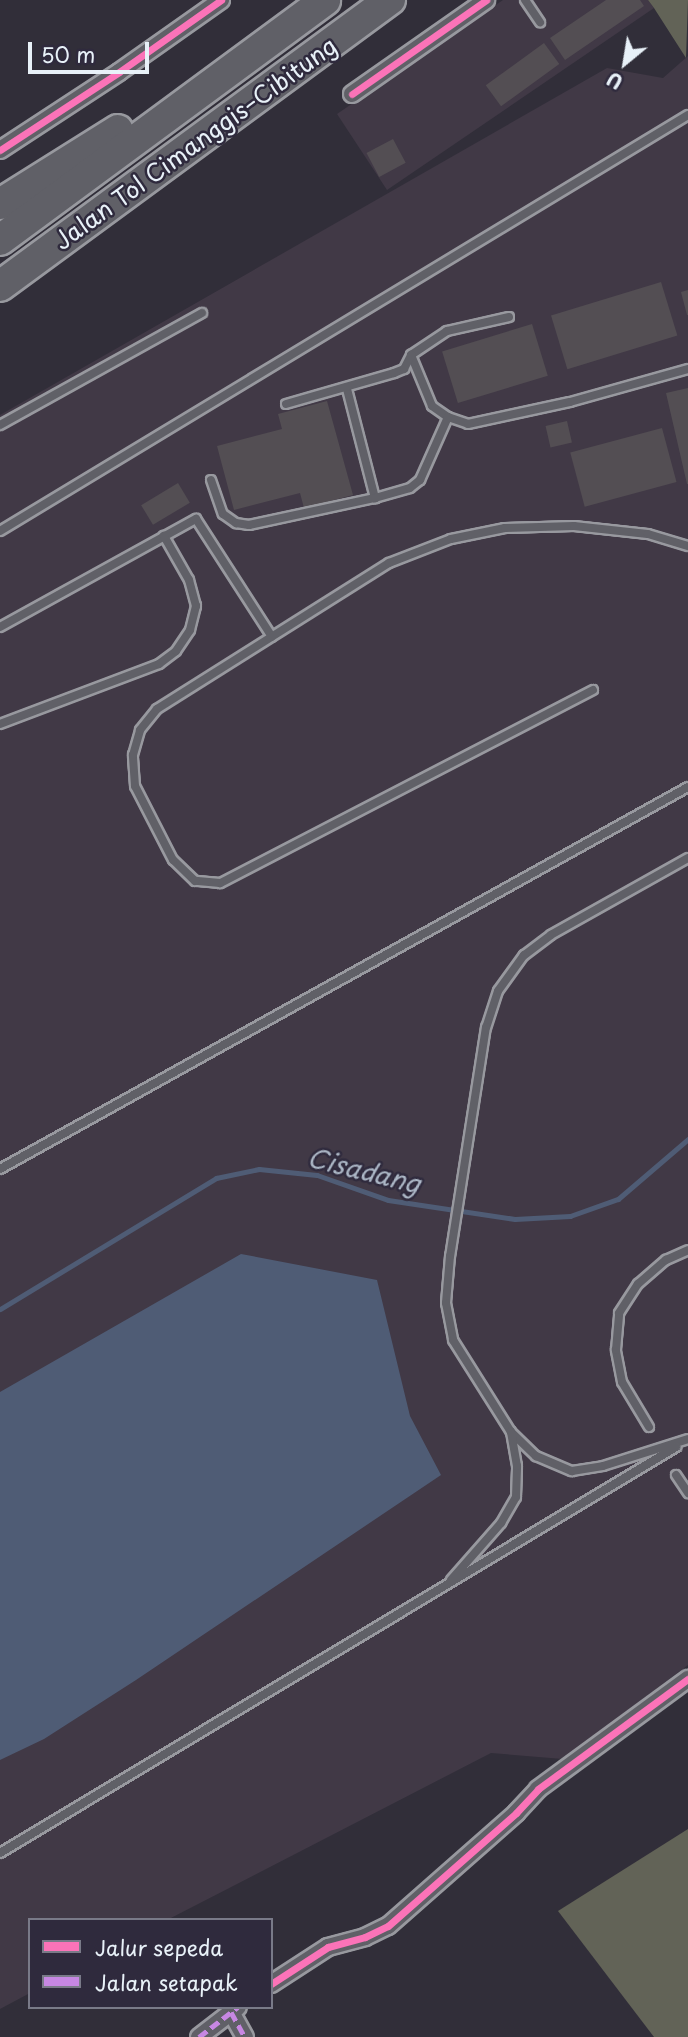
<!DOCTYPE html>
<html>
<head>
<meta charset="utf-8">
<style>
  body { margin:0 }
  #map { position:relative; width:688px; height:2037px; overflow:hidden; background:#312e39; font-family:"Playpen Sans",sans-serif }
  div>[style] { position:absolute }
  .built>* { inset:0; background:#413946 }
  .green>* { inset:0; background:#626357 }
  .water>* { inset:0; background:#4f5c75 }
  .stream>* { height:5px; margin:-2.5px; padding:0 2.5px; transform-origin:2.5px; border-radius:2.5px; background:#4f5c75 }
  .building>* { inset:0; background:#534e53; transform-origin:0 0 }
  .roads { filter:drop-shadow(2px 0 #98999f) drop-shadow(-2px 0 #98999f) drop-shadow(0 2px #98999f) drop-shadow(0 -2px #98999f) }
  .service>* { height:8px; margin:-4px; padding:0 4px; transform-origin:4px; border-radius:4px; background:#606067 }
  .minor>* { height:16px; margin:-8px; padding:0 8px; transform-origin:8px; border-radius:8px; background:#606067 }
  .motorway>* { height:30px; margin:-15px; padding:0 15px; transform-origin:15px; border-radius:15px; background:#606067 }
  .quiet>* { height:5px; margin-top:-2.5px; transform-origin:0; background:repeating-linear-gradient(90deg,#c787e3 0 10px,transparent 0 15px) }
  .cycleway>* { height:7px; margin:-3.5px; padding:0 3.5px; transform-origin:3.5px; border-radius:3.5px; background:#fb73b8 }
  span { translate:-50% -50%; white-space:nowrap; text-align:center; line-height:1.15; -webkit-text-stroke:5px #2f2a3d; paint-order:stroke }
  .street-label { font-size:24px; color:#e8f1f8 }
  .water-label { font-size:26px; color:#acb7c6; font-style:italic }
  .legend { position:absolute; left:28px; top:1918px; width:245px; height:91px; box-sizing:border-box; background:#2f2a3d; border:2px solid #797a88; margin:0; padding:9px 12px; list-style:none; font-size:21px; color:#e8f1f8 }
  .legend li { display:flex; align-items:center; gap:14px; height:35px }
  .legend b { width:35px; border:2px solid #797a88 }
  .north { position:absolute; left:590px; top:28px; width:70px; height:70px; -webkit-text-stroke:5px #2f2a3d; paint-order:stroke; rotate:210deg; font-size:19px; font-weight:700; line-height:28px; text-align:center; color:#e8f1f8 }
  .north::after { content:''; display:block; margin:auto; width:24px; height:32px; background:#e8f1f8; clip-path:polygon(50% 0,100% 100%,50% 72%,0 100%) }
  .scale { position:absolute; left:28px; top:42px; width:121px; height:32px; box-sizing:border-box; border:4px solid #e8f1f8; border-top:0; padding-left:9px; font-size:21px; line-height:24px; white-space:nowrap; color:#e8f1f8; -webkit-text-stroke:5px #2f2a3d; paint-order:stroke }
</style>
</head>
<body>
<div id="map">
  <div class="built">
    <div style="clip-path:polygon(503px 0,648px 0,654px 8px,387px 190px,337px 114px)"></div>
    <div style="clip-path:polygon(688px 56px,688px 1665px,563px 1759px,491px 1753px,167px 1920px,30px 1920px,30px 1993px,0 2009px,0 415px,607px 68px,663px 78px)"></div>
  </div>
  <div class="green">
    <div style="clip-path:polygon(648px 0,688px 0,686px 58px,654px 8px)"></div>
    <div style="clip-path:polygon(688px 1829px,688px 2037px,654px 2037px,558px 1911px)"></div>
  </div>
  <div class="water">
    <div style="clip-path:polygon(241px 1254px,377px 1280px,410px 1416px,441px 1475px,136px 1680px,44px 1739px,0 1760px,0 1392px)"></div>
  </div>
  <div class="stream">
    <div style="left:0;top:1309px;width:253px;rotate:-31.2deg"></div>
    <div style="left:216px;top:1178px;width:44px;rotate:-11.8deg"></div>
    <div style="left:259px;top:1169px;width:58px;rotate:5.9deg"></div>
    <div style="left:317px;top:1175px;width:75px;rotate:19.4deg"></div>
    <div style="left:388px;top:1200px;width:128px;rotate:8.5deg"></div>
    <div style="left:515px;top:1219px;width:55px;rotate:-3.1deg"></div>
    <div style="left:570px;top:1216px;width:51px;rotate:-19.5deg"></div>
    <div style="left:618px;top:1199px;width:92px;rotate:-40.6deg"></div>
  </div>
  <div class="building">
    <div style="clip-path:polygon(606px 0,640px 0,644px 6px,565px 60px,550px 38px)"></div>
    <div style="left:544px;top:43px;width:26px;height:72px;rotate:54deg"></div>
    <div style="left:393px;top:139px;width:27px;height:30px;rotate:62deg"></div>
    <div style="left:661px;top:282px;width:56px;height:115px;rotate:73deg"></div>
    <div style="clip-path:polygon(688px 290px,688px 315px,687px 315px,681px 292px)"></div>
    <div style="left:532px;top:324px;width:54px;height:94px;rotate:73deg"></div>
    <div style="clip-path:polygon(688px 388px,688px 484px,687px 484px,666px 393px)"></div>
    <div style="clip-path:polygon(327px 401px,353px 495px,304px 508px,300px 493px,234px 510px,217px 446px,282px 429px,278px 414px)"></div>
    <div style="left:567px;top:421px;width:22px;height:22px;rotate:77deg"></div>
    <div style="left:662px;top:428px;width:56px;height:95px;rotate:75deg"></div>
    <div style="left:178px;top:483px;width:23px;height:43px;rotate:59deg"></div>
  </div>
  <div class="roads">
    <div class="service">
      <div style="left:525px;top:0;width:27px;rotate:56deg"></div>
      <div style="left:509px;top:317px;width:64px;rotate:167.3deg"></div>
      <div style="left:447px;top:331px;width:43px;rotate:146.3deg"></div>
      <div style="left:411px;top:355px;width:55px;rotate:67.6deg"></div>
      <div style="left:432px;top:406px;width:19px;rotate:35deg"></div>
      <div style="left:448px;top:417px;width:21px;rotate:19deg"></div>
      <div style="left:468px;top:424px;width:104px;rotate:-12.2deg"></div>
      <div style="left:570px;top:402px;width:123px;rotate:-15.6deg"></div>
      <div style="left:347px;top:389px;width:113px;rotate:75.6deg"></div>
      <div style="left:286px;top:404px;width:112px;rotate:-16deg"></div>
      <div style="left:394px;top:373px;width:11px;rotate:-22deg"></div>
      <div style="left:404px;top:369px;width:16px;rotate:-63deg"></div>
      <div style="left:0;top:425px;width:231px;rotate:-29deg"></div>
      <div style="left:211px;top:480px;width:36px;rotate:71deg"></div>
      <div style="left:223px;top:514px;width:16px;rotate:35deg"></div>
      <div style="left:236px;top:523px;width:13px;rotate:9deg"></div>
      <div style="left:249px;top:525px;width:129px;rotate:-12.1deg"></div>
      <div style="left:375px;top:498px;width:36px;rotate:-16deg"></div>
      <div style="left:410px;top:488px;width:13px;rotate:-39deg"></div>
      <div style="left:420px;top:480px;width:69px;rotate:-66deg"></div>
      <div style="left:0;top:531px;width:804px;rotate:-31.16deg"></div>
      <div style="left:0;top:627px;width:224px;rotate:-28.9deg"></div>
      <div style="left:196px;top:519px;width:140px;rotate:57.2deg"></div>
      <div style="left:593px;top:690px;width:420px;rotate:152.6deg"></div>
      <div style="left:220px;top:883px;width:25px;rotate:-175deg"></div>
      <div style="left:195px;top:881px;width:30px;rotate:-136deg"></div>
      <div style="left:173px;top:860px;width:83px;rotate:-117.2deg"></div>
      <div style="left:135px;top:786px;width:31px;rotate:-94deg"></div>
      <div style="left:133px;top:755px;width:26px;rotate:-74deg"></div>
      <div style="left:140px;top:730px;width:27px;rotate:-51deg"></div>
      <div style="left:157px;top:709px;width:274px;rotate:-32.2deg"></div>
      <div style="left:389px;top:563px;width:66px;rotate:-21.2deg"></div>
      <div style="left:451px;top:539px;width:55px;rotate:-11.5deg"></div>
      <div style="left:505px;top:528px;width:69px;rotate:-1.7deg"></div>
      <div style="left:574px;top:526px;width:74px;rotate:6.2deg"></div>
      <div style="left:648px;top:534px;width:42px;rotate:16.7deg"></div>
      <div style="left:0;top:724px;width:170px;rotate:-20.7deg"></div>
      <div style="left:159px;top:664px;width:21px;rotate:-37deg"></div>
      <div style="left:176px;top:651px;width:25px;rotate:-56deg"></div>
      <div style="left:190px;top:630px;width:25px;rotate:-76deg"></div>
      <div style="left:196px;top:606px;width:27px;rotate:-105deg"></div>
      <div style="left:189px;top:580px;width:51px;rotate:-119.6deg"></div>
      <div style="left:688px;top:858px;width:157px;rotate:150.7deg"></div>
      <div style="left:551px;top:935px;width:34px;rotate:143deg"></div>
      <div style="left:524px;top:955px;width:44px;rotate:125.8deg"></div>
      <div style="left:498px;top:991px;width:38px;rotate:108deg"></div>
      <div style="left:486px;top:1027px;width:232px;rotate:98.9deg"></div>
      <div style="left:450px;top:1256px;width:47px;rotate:94.9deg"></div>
      <div style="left:446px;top:1303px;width:38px;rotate:79deg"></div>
      <div style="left:453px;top:1340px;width:109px;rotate:57.8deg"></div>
      <div style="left:511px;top:1432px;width:35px;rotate:44deg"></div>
      <div style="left:536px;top:1456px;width:39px;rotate:23deg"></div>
      <div style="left:572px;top:1471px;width:31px;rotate:-9deg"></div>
      <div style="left:603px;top:1466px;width:89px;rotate:-17.6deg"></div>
      <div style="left:0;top:1169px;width:787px;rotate:-29.04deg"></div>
      <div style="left:649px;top:1427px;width:52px;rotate:-121deg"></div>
      <div style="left:622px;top:1382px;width:33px;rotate:-101deg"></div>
      <div style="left:616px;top:1350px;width:37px;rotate:-85deg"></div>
      <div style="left:619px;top:1313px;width:35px;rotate:-57deg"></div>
      <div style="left:638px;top:1284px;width:37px;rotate:-41deg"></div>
      <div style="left:666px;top:1260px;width:24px;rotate:-24deg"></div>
      <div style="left:676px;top:1475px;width:22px;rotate:56deg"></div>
      <div style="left:451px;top:1580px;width:76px;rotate:-48.7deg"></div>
      <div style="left:501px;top:1523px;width:30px;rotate:-60deg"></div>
      <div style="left:516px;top:1497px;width:31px;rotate:-88deg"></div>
      <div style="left:517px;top:1466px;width:35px;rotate:-100deg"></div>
      <div style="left:0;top:1853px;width:789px;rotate:-30.99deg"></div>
    </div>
    <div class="minor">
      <div style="left:352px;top:94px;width:164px;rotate:-35deg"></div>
      <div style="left:0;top:150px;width:142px;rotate:-33.2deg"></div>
      <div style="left:119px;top:72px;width:125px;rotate:-35.2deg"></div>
      <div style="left:271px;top:1984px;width:68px;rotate:-33deg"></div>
      <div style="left:328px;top:1947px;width:38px;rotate:-15deg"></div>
      <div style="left:365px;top:1937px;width:25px;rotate:-26deg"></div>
      <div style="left:388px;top:1926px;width:171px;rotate:-41.4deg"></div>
      <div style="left:516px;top:1813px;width:33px;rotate:-47deg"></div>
      <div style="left:538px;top:1789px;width:186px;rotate:-36.3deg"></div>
      <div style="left:231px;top:2012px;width:29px;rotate:61deg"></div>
      <div style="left:199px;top:2037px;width:49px;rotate:-37.6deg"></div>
    </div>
    <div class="motorway">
      <div style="left:0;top:204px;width:139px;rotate:-32.1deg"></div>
      <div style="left:0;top:240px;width:404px;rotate:-36.4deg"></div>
      <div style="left:0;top:286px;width:484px;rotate:-36.3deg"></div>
    </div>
  </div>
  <div class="quiet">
    <div style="left:231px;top:2012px;width:29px;rotate:61deg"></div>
    <div style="left:199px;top:2037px;width:49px;rotate:-37.6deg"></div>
  </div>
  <div class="cycleway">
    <div style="left:352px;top:94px;width:164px;rotate:-35deg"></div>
    <div style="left:0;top:150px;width:142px;rotate:-33.2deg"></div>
    <div style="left:119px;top:72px;width:125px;rotate:-35.2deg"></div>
    <div style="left:271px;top:1984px;width:68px;rotate:-33deg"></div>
    <div style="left:328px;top:1947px;width:38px;rotate:-15deg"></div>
    <div style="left:365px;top:1937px;width:25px;rotate:-26deg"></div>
    <div style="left:388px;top:1926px;width:171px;rotate:-41.4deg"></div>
    <div style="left:516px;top:1813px;width:33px;rotate:-47deg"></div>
    <div style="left:538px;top:1789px;width:186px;rotate:-36.3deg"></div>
  </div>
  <div class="street-label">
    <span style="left:195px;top:143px;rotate:-36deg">Jalan Tol Cimanggis–Cibitung</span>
  </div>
  <div class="water-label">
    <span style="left:364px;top:1170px;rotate:14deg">Cisadang</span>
  </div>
  <ul class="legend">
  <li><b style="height:9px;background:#fb73b8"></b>Jalur sepeda</li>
  <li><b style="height:9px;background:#c787e3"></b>Jalan setapak</li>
  </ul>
  <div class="north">U</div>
  <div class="scale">50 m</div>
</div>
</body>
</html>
